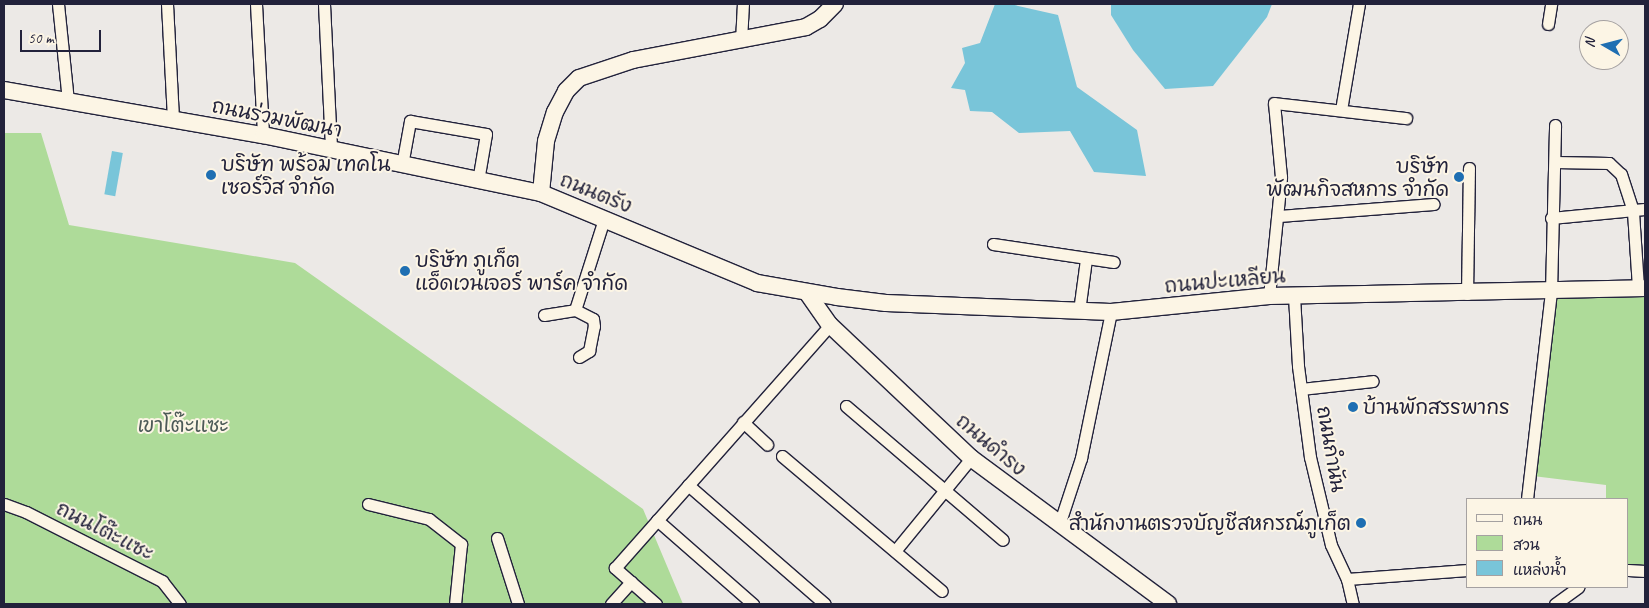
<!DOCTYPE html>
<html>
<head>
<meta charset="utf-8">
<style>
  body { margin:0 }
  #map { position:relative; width:1649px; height:608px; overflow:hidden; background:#ece9e6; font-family:Caveat,"Playpen Sans Thai",sans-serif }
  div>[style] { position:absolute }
  .green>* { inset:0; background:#aedb99 }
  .water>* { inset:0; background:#79c5d9; transform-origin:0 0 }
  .roads { filter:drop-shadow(1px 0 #22223b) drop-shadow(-1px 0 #22223b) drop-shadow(0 1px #22223b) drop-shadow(0 -1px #22223b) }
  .street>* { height:11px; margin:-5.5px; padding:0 5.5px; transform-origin:5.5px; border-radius:5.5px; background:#fcf5e5 }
  .secondary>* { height:16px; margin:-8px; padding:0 8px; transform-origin:8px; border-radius:8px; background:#fcf5e5 }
  .dots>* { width:14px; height:14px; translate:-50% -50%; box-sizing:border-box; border:2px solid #fcf5e5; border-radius:50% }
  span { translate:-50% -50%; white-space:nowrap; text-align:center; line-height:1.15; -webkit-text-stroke:4px #fcf5e5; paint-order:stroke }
  .street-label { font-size:20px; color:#22223b }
  .poi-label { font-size:20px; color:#22223b }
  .left { translate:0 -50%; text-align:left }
  .right { translate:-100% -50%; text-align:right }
  .park-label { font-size:20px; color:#4c5a57 }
  .frame { position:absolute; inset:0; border:5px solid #22223b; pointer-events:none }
  .legend { position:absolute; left:1466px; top:498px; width:162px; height:90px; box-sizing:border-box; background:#fcf5e5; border:1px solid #a5a1a1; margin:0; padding:6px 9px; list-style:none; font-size:15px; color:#22223b }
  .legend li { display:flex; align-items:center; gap:10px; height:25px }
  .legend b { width:25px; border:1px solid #a5a1a1 }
  .north { position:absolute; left:1579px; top:20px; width:50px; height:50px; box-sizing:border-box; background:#fcf5e5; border:1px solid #a5a1a1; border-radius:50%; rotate:278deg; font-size:14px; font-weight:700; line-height:20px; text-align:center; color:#22223b }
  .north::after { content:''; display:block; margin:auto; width:18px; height:22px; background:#1f6fb2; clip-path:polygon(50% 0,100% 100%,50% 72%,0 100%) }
  .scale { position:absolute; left:20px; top:30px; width:81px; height:22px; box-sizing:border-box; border:2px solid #22223b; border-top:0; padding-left:6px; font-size:15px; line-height:18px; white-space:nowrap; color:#22223b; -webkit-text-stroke:4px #fcf5e5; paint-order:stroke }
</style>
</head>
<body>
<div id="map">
  <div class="green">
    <div style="clip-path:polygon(4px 133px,41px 133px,69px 225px,295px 263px,643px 509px,683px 604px,4px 604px)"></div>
    <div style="clip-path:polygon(1645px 297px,1645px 567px,1628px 566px,1628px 499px,1606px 499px,1606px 485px,1533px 476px,1556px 299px)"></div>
  </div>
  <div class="water">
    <div style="clip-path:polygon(995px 4px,1010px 4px,1058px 15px,1077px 87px,1137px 130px,1146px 176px,1094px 172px,1070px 131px,1019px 133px,992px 112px,970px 111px,965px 90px,951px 88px,965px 63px,962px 48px,980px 43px)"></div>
    <div style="clip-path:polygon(1111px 4px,1272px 4px,1267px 17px,1213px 86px,1165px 89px,1133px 50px,1111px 15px)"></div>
    <div style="left:112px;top:151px;width:11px;height:44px;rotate:10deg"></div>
  </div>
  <div class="roads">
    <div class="street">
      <div style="left:58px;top:4px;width:98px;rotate:84.1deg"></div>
      <div style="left:167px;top:4px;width:116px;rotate:87deg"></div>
      <div style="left:256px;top:4px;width:131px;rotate:86.9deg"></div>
      <div style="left:324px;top:4px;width:145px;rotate:87.2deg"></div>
      <div style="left:1548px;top:24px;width:20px;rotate:-81deg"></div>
      <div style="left:741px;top:41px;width:37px;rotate:-87deg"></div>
      <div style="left:1341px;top:110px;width:108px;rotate:-80.4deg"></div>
      <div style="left:1555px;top:162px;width:54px;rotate:1.1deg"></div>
      <div style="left:1609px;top:163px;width:16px;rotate:43deg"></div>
      <div style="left:1621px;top:174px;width:40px;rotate:72deg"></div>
      <div style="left:1633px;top:212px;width:76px;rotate:86.2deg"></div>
      <div style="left:402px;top:165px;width:45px;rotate:-79.7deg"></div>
      <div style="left:410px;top:121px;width:77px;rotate:9.7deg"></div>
      <div style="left:486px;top:134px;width:48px;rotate:99.7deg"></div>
      <div style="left:1279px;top:216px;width:155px;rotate:-4.4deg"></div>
      <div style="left:1551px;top:218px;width:94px;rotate:-5.5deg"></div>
      <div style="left:993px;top:244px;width:122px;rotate:8.5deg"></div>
      <div style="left:1467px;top:294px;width:126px;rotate:-89.1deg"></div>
      <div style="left:1269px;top:296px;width:120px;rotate:-84.2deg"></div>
      <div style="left:1281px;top:177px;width:74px;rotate:-95.4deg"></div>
      <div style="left:1274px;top:103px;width:133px;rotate:6.5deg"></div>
      <div style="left:1294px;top:296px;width:70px;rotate:86.7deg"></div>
      <div style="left:1298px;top:366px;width:92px;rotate:82.5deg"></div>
      <div style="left:1310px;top:457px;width:90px;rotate:76.6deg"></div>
      <div style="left:1331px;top:545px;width:38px;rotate:65deg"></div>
      <div style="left:1347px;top:579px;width:26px;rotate:77deg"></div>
      <div style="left:1079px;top:311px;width:52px;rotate:-82.3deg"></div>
      <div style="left:544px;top:315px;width:31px;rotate:-9deg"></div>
      <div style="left:579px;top:357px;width:12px;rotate:-31deg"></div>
      <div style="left:589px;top:351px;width:25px;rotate:-79deg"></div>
      <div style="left:594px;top:326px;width:7px;rotate:-98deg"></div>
      <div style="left:593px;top:319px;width:20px;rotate:-153deg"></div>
      <div style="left:575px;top:310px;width:96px;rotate:-72.3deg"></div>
      <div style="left:1301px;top:389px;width:72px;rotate:-6.3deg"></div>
      <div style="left:846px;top:406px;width:206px;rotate:40.5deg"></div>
      <div style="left:743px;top:422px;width:33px;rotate:43deg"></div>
      <div style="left:782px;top:456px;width:209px;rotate:40.2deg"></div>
      <div style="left:688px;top:485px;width:181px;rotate:41deg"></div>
      <div style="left:1527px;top:499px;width:208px;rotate:-83.4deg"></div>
      <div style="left:1551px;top:292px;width:167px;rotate:-88.6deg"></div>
      <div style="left:4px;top:504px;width:23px;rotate:20deg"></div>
      <div style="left:26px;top:512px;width:153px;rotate:26.9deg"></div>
      <div style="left:162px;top:581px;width:29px;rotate:52deg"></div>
      <div style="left:368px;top:504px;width:63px;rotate:13.8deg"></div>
      <div style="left:429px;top:519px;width:41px;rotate:38deg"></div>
      <div style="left:461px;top:544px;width:60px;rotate:95.7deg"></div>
      <div style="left:657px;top:520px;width:128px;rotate:41.2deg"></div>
      <div style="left:1059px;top:525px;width:71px;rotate:-71.8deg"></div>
      <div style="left:1081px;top:458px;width:149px;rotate:-78.4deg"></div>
      <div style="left:497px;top:538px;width:69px;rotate:72.3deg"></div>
      <div style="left:895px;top:551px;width:120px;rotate:-50.7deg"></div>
      <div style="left:1628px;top:570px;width:17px;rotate:3deg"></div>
      <div style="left:1347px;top:579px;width:121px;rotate:-4.3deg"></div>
      <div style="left:611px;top:604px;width:30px;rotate:-48deg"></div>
      <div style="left:656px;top:604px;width:55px;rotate:-138.7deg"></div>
      <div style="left:615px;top:568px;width:324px;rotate:-48.5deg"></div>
      <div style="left:1555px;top:604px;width:29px;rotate:-36deg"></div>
    </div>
    <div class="secondary">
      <div style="left:4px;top:90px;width:263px;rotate:9.9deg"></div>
      <div style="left:263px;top:135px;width:284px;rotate:11.8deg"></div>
      <div style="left:541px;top:193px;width:234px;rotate:22.6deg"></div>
      <div style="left:757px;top:283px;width:81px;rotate:9.9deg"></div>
      <div style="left:837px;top:297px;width:49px;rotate:7deg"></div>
      <div style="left:886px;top:303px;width:225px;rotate:2.3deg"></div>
      <div style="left:1111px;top:312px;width:159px;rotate:-5.8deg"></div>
      <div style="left:1269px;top:296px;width:376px;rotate:-1.2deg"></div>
      <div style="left:541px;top:193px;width:52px;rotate:-84.5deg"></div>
      <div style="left:546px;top:141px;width:30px;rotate:-73deg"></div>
      <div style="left:555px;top:112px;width:24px;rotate:-62deg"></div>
      <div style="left:566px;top:91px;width:18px;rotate:-45deg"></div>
      <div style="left:579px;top:78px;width:57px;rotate:-18.4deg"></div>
      <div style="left:633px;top:60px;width:176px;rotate:-10.8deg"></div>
      <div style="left:806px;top:27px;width:16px;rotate:-30deg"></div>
      <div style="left:820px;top:19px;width:21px;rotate:-45deg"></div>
      <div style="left:808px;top:294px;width:38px;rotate:55deg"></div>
      <div style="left:830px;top:325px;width:194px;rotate:43.3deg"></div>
      <div style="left:971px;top:458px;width:245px;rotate:36.5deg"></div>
    </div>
  </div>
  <div class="dots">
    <div style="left:211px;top:175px;background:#1f6fb2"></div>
    <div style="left:1459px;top:177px;background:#1f6fb2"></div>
    <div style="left:405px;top:271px;background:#1f6fb2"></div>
    <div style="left:1353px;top:407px;background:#1f6fb2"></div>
    <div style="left:1361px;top:523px;background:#1f6fb2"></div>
  </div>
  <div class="street-label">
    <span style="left:277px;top:118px;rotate:11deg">ถนนร่วมพัฒนา</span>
    <span style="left:596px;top:193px;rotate:22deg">ถนนตรัง</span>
    <span style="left:1225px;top:281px;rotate:-5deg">ถนนปะเหลียน</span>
    <span style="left:991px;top:445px;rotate:40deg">ถนนดำรง</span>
    <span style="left:1331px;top:449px;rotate:80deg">ถนนกำนัน</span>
    <span style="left:105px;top:531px;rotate:27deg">ถนนโต๊ะแซะ</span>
  </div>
  <div class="poi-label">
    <span class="left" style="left:221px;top:176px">บริษัท พร้อม เทคโน<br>เซอร์วิส จำกัด</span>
    <span class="right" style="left:1449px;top:178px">บริษัท<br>พัฒนกิจสหการ จำกัด</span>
    <span class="left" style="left:415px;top:272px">บริษัท ภูเก็ต<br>แอ็ดเวนเจอร์ พาร์ค จำกัด</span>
    <span class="left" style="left:1363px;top:407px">บ้านพักสรรพากร</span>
    <span class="right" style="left:1351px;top:523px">สำนักงานตรวจบัญชีสหกรณ์ภูเก็ต</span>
  </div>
  <div class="park-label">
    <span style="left:183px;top:425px">เขาโต๊ะแซะ</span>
  </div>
  <div class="frame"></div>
  <ul class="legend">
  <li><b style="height:6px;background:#fcf5e5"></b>ถนน</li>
  <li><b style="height:14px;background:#aedb99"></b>สวน</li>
  <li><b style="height:14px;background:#79c5d9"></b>แหล่งน้ำ</li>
  </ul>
  <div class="north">N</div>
  <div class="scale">50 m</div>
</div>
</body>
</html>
